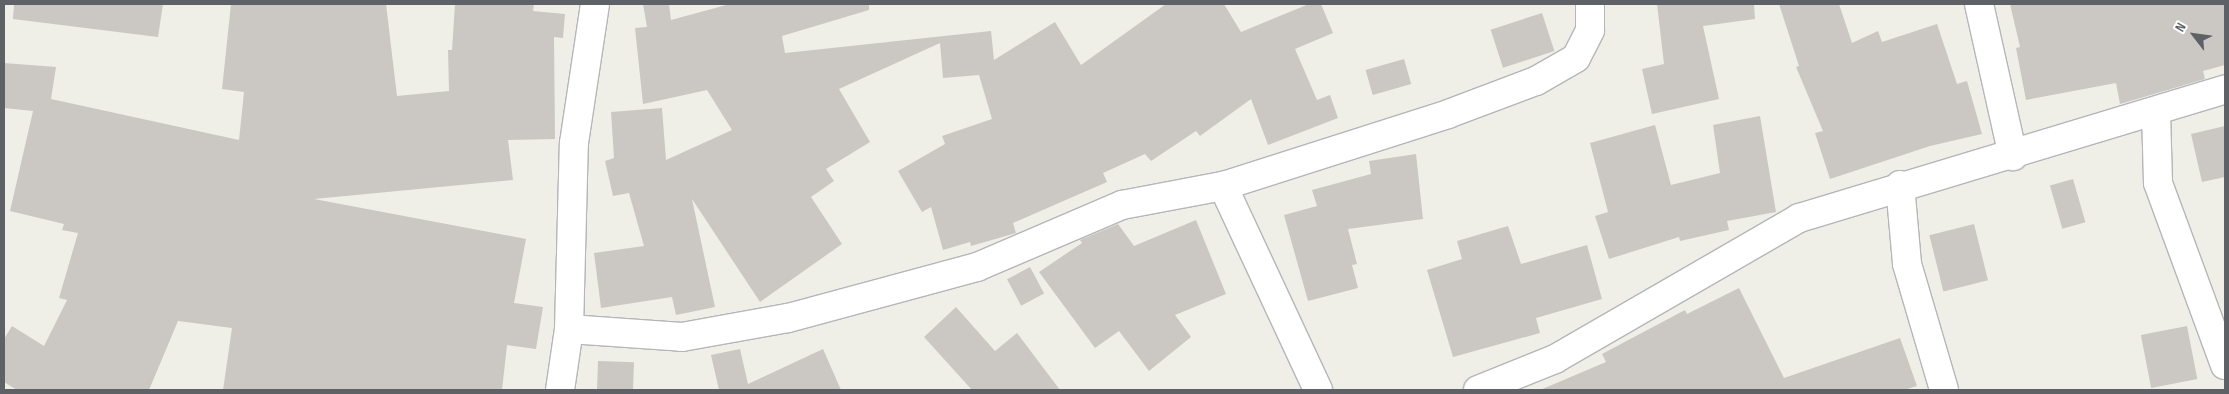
<!DOCTYPE html>
<html>
<head>
<meta charset="utf-8">
<style>
  body { margin:0 }
  #map { position:relative; width:2229px; height:394px; overflow:hidden; background:#efeee7; font-family:"Sofia Sans Condensed",sans-serif }
  div>[style] { position:absolute }
  .building>* { inset:0; background:#cbc8c4; transform-origin:0 0 }
  .roads { filter:drop-shadow(1px 0 #b4b6ba) drop-shadow(-1px 0 #b4b6ba) drop-shadow(0 1px #b4b6ba) drop-shadow(0 -1px #b4b6ba) }
  .street>* { height:28px; margin:-14px; padding:0 14px; transform-origin:14px; border-radius:14px; background:#fff }
  .secondary>* { height:28px; margin:-14px; padding:0 14px; transform-origin:14px; border-radius:14px; background:#fff }
  span { translate:-50% -50%; white-space:nowrap; text-align:center; line-height:1.15; -webkit-text-stroke:4px #fff; paint-order:stroke }
  .frame { position:absolute; inset:0; border:5px solid #5e6166; pointer-events:none }
  .north { position:absolute; left:2169px; top:10px; width:50px; height:50px; -webkit-text-stroke:4px #fff; paint-order:stroke; rotate:300deg; font-size:14px; font-weight:700; line-height:20px; text-align:center; color:#5e6166 }
  .north::after { content:''; display:block; margin:auto; width:18px; height:22px; background:#5e6166; clip-path:polygon(50% 0,100% 100%,50% 72%,0 100%) }
</style>
</head>
<body>
<div id="map">
  <div class="building">
    <div style="clip-path:polygon(14px 4px,163px 4px,158px 37px,13px 19px)"></div>
    <div style="clip-path:polygon(231px 4px,386px 4px,397px 96px,449px 91px,448px 50px,452px 50px,455px 4px,534px 4px,533px 11px,565px 14px,563px 38px,554px 37px,555px 139px,508px 140px,513px 180px,314px 199px,526px 239px,514px 303px,543px 307px,536px 349px,507px 345px,502px 390px,223px 390px,232px 328px,178px 321px,149px 390px,17px 390px,4px 382px,4px 339px,12px 326px,44px 346px,67px 300px,59px 298px,78px 233px,62px 230px,64px 224px,10px 211px,33px 111px,4px 108px,4px 63px,56px 67px,51px 99px,239px 140px,244px 92px,222px 89px)"></div>
    <div style="clip-path:polygon(643px 4px,669px 4px,671px 20px,730px 4px,869px 4px,869px 10px,782px 36px,785px 53px,991px 31px,994px 60px,1055px 22px,1081px 65px,1166px 4px,1224px 4px,1241px 32px,1309px 4px,1321px 4px,1333px 33px,1295px 49px,1317px 100px,1330px 95px,1338px 118px,1268px 145px,1251px 99px,1200px 136px,1196px 131px,1151px 161px,1145px 154px,1103px 173px,1107px 182px,1013px 223px,1016px 233px,971px 246px,970px 242px,943px 250px,931px 207px,922px 212px,898px 171px,945px 144px,942px 136px,992px 119px,979px 75px,943px 78px,940px 43px,839px 89px,870px 142px,826px 169px,834px 181px,811px 197px,842px 244px,760px 302px,692px 199px,715px 307px,676px 315px,672px 297px,601px 308px,594px 253px,644px 246px,629px 193px,613px 196px,605px 161px,614px 158px,611px 112px,662px 108px,666px 160px,732px 130px,707px 90px,643px 104px,635px 28px,647px 27px)"></div>
    <div style="clip-path:polygon(1657px 4px,1754px 4px,1755px 19px,1703px 26px,1719px 99px,1652px 114px,1642px 69px,1664px 64px)"></div>
    <div style="clip-path:polygon(1779px 4px,1839px 4px,1852px 43px,1878px 31px,1882px 42px,1937px 24px,1957px 84px,1967px 81px,1982px 134px,1930px 146px,1830px 179px,1815px 133px,1823px 131px,1796px 67px,1799px 66px)"></div>
    <div style="clip-path:polygon(2010px 4px,2225px 4px,2225px 65px,2203px 71px,2205px 79px,2120px 104px,2116px 83px,2026px 100px,2016px 48px,2020px 47px)"></div>
    <div style="left:1542px;top:13px;width:40px;height:54px;rotate:72deg"></div>
    <div style="left:1404px;top:59px;width:26px;height:40px;rotate:74deg"></div>
    <div style="clip-path:polygon(1760px 116px,1776px 212px,1727px 221px,1729px 230px,1680px 241px,1679px 237px,1609px 259px,1595px 216px,1608px 212px,1590px 143px,1655px 125px,1671px 185px,1720px 173px,1713px 125px)"></div>
    <div style="clip-path:polygon(2225px 126px,2225px 177px,2202px 182px,2191px 134px)"></div>
    <div style="clip-path:polygon(1416px 154px,1423px 219px,1348px 229px,1357px 264px,1352px 265px,1358px 288px,1308px 301px,1284px 215px,1317px 206px,1312px 190px,1371px 174px,1369px 161px)"></div>
    <div style="left:2073px;top:179px;width:45px;height:24px;rotate:74deg"></div>
    <div style="clip-path:polygon(1196px 220px,1226px 294px,1175px 315px,1191px 337px,1149px 371px,1119px 331px,1095px 348px,1039px 272px,1082px 243px,1080px 240px,1118px 224px,1134px 246px)"></div>
    <div style="left:1974px;top:224px;width:58px;height:46px;rotate:76deg"></div>
    <div style="clip-path:polygon(1508px 226px,1521px 264px,1587px 245px,1602px 299px,1536px 318px,1540px 333px,1453px 357px,1427px 270px,1462px 259px,1457px 241px)"></div>
    <div style="left:1030px;top:267px;width:30px;height:26px;rotate:62deg"></div>
    <div style="clip-path:polygon(1739px 288px,1784px 378px,1900px 338px,1917px 386px,1904px 390px,1540px 390px,1606px 362px,1602px 354px,1685px 310px,1687px 314px)"></div>
    <div style="clip-path:polygon(956px 307px,995px 351px,1017px 333px,1060px 390px,972px 390px,924px 337px)"></div>
    <div style="left:2187px;top:326px;width:54px;height:47px;rotate:79deg"></div>
    <div style="clip-path:polygon(740px 349px,748px 384px,823px 349px,841px 390px,719px 390px,711px 355px)"></div>
    <div style="left:598px;top:361px;width:36px;height:29px;rotate:2deg"></div>
  </div>
  <div class="roads">
    <div class="street">
      <div style="left:1979px;top:4px;width:156px;rotate:77.4deg"></div>
      <div style="left:2156px;top:111px;width:72px;rotate:88.4deg"></div>
      <div style="left:2158px;top:183px;width:194px;rotate:69.8deg"></div>
      <div style="left:1900px;top:185px;width:79px;rotate:84.9deg"></div>
      <div style="left:1907px;top:264px;width:131px;rotate:73.6deg"></div>
      <div style="left:1223px;top:186px;width:225px;rotate:65deg"></div>
      <div style="left:569px;top:329px;width:113px;rotate:4deg"></div>
      <div style="left:682px;top:337px;width:108px;rotate:-10.2deg"></div>
      <div style="left:788px;top:318px;width:196px;rotate:-15.1deg"></div>
      <div style="left:977px;top:267px;width:158px;rotate:-23.2deg"></div>
      <div style="left:1122px;top:205px;width:103px;rotate:-10.7deg"></div>
      <div style="left:1223px;top:186px;width:236px;rotate:-17.7deg"></div>
      <div style="left:1448px;top:114px;width:94px;rotate:-20.6deg"></div>
      <div style="left:1536px;top:81px;width:46px;rotate:-29.9deg"></div>
      <div style="left:1576px;top:58px;width:31px;rotate:-63deg"></div>
      <div style="left:1590px;top:30px;width:26px;rotate:-90deg"></div>
      <div style="left:1478px;top:390px;width:83px;rotate:-21.9deg"></div>
      <div style="left:1555px;top:359px;width:282px;rotate:-30deg"></div>
      <div style="left:1799px;top:218px;width:445px;rotate:-16.8deg"></div>
    </div>
    <div class="secondary">
      <div style="left:560px;top:390px;width:62px;rotate:-81.6deg"></div>
      <div style="left:569px;top:329px;width:186px;rotate:-88.5deg"></div>
      <div style="left:574px;top:143px;width:141px;rotate:-81.4deg"></div>
    </div>
  </div>
  <div class="frame"></div>
  <div class="north">N</div>
</div>
</body>
</html>
